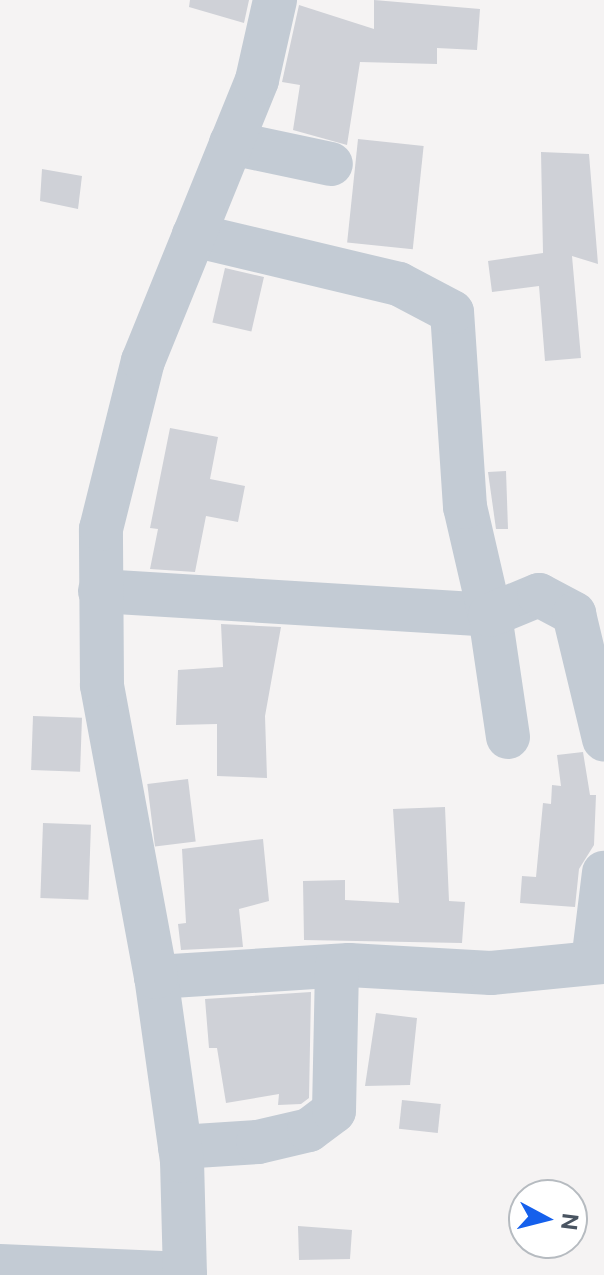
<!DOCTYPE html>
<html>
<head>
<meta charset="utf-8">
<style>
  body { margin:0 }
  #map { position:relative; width:604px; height:1275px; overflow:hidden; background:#f5f3f3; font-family:"Public Sans",sans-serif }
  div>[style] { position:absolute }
  .building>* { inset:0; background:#cfd1d7; transform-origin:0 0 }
  .minor>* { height:44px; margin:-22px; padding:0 22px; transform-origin:22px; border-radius:22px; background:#c3cbd4 }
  span { translate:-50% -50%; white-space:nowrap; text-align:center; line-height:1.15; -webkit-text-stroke:6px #fff; paint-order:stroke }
  .north { position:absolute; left:508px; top:1179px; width:80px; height:80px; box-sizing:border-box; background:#fff; border:2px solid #b6bbc0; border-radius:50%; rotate:97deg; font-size:22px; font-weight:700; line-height:32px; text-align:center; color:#495461 }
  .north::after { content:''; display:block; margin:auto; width:28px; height:36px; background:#1560ec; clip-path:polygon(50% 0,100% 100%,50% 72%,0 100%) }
</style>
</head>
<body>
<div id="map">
  <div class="building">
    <div style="clip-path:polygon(190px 0,249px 0,244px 23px,189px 7px)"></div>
    <div style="clip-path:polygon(374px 0,480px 9px,477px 50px,437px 48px,437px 64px,360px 62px,347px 145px,293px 130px,300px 85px,282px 82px,299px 5px,374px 29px)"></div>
    <div style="left:358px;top:139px;width:66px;height:104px;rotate:6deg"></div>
    <div style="clip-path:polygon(541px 152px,589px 154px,598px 264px,572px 256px,581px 358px,545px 361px,539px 286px,492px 292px,488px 261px,543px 253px)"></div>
    <div style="clip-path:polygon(42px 169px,82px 176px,78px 209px,40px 201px)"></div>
    <div style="left:225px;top:268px;width:40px;height:56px;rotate:13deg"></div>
    <div style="clip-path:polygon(170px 428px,218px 437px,210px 479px,245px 486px,238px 522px,206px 516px,195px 572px,150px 569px,158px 529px,150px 528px)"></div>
    <div style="clip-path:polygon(506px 471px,508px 529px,496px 529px,488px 472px)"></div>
    <div style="clip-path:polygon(221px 624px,281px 627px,265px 716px,267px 778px,217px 776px,217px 724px,176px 725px,178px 670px,223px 667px)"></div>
    <div style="left:33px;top:716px;width:49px;height:54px;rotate:2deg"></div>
    <div style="clip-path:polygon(583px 752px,590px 795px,596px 795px,594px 845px,579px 869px,575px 907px,520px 903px,522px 876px,536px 877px,543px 803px,551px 804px,552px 785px,561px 786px,557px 755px)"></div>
    <div style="left:188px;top:779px;width:63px;height:41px;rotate:83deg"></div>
    <div style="clip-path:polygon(445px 807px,449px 901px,465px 902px,462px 943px,304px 940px,303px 881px,345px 880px,345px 900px,399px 903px,393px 809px)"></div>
    <div style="left:43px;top:823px;width:48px;height:75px;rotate:2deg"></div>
    <div style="clip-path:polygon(263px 839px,269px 901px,239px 909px,243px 947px,181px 950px,178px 924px,186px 923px,182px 849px)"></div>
    <div style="clip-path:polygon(311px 992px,309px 1098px,301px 1104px,278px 1105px,279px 1094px,226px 1103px,217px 1048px,209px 1048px,205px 999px)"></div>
    <div style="clip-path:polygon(376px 1013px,417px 1018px,410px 1085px,365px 1086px)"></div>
    <div style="left:402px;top:1100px;width:39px;height:29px;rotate:6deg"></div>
    <div style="clip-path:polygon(298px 1226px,352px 1230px,350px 1259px,299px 1260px)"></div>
  </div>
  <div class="minor">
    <div style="left:231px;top:143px;width:102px;rotate:11.9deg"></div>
    <div style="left:100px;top:591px;width:391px;rotate:3.5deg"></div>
    <div style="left:490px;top:615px;width:111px;rotate:-103deg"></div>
    <div style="left:465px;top:507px;width:195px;rotate:-93.8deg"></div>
    <div style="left:452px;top:312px;width:60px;rotate:-152.2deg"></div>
    <div style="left:399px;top:284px;width:211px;rotate:-166.6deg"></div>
    <div style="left:508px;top:737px;width:123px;rotate:-98.4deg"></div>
    <div style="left:490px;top:615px;width:53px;rotate:-22.2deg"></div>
    <div style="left:539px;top:595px;width:40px;rotate:28deg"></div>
    <div style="left:574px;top:614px;width:129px;rotate:76.5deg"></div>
    <div style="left:593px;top:962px;width:90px;rotate:-83deg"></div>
    <div style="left:156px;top:977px;width:193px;rotate:-3.6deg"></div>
    <div style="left:349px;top:965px;width:142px;rotate:3.2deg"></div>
    <div style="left:491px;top:973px;width:114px;rotate:-5.6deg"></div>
    <div style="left:180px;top:1147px;width:78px;rotate:-3.7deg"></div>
    <div style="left:258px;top:1142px;width:52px;rotate:-13.2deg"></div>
    <div style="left:309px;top:1130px;width:31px;rotate:-37deg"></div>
    <div style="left:334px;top:1111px;width:145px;rotate:-88.8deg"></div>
    <div style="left:0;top:1266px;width:185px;rotate:2.5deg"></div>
    <div style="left:185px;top:1275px;width:114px;rotate:-91.5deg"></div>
    <div style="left:182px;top:1161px;width:186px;rotate:-98deg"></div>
    <div style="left:156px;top:977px;width:297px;rotate:-100.5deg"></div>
    <div style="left:102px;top:685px;width:156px;rotate:-90.4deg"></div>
    <div style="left:101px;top:529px;width:173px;rotate:-76deg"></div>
    <div style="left:143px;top:361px;width:303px;rotate:-67.9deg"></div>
    <div style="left:257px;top:80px;width:82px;rotate:-77.3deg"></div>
  </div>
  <div class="north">N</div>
</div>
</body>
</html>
